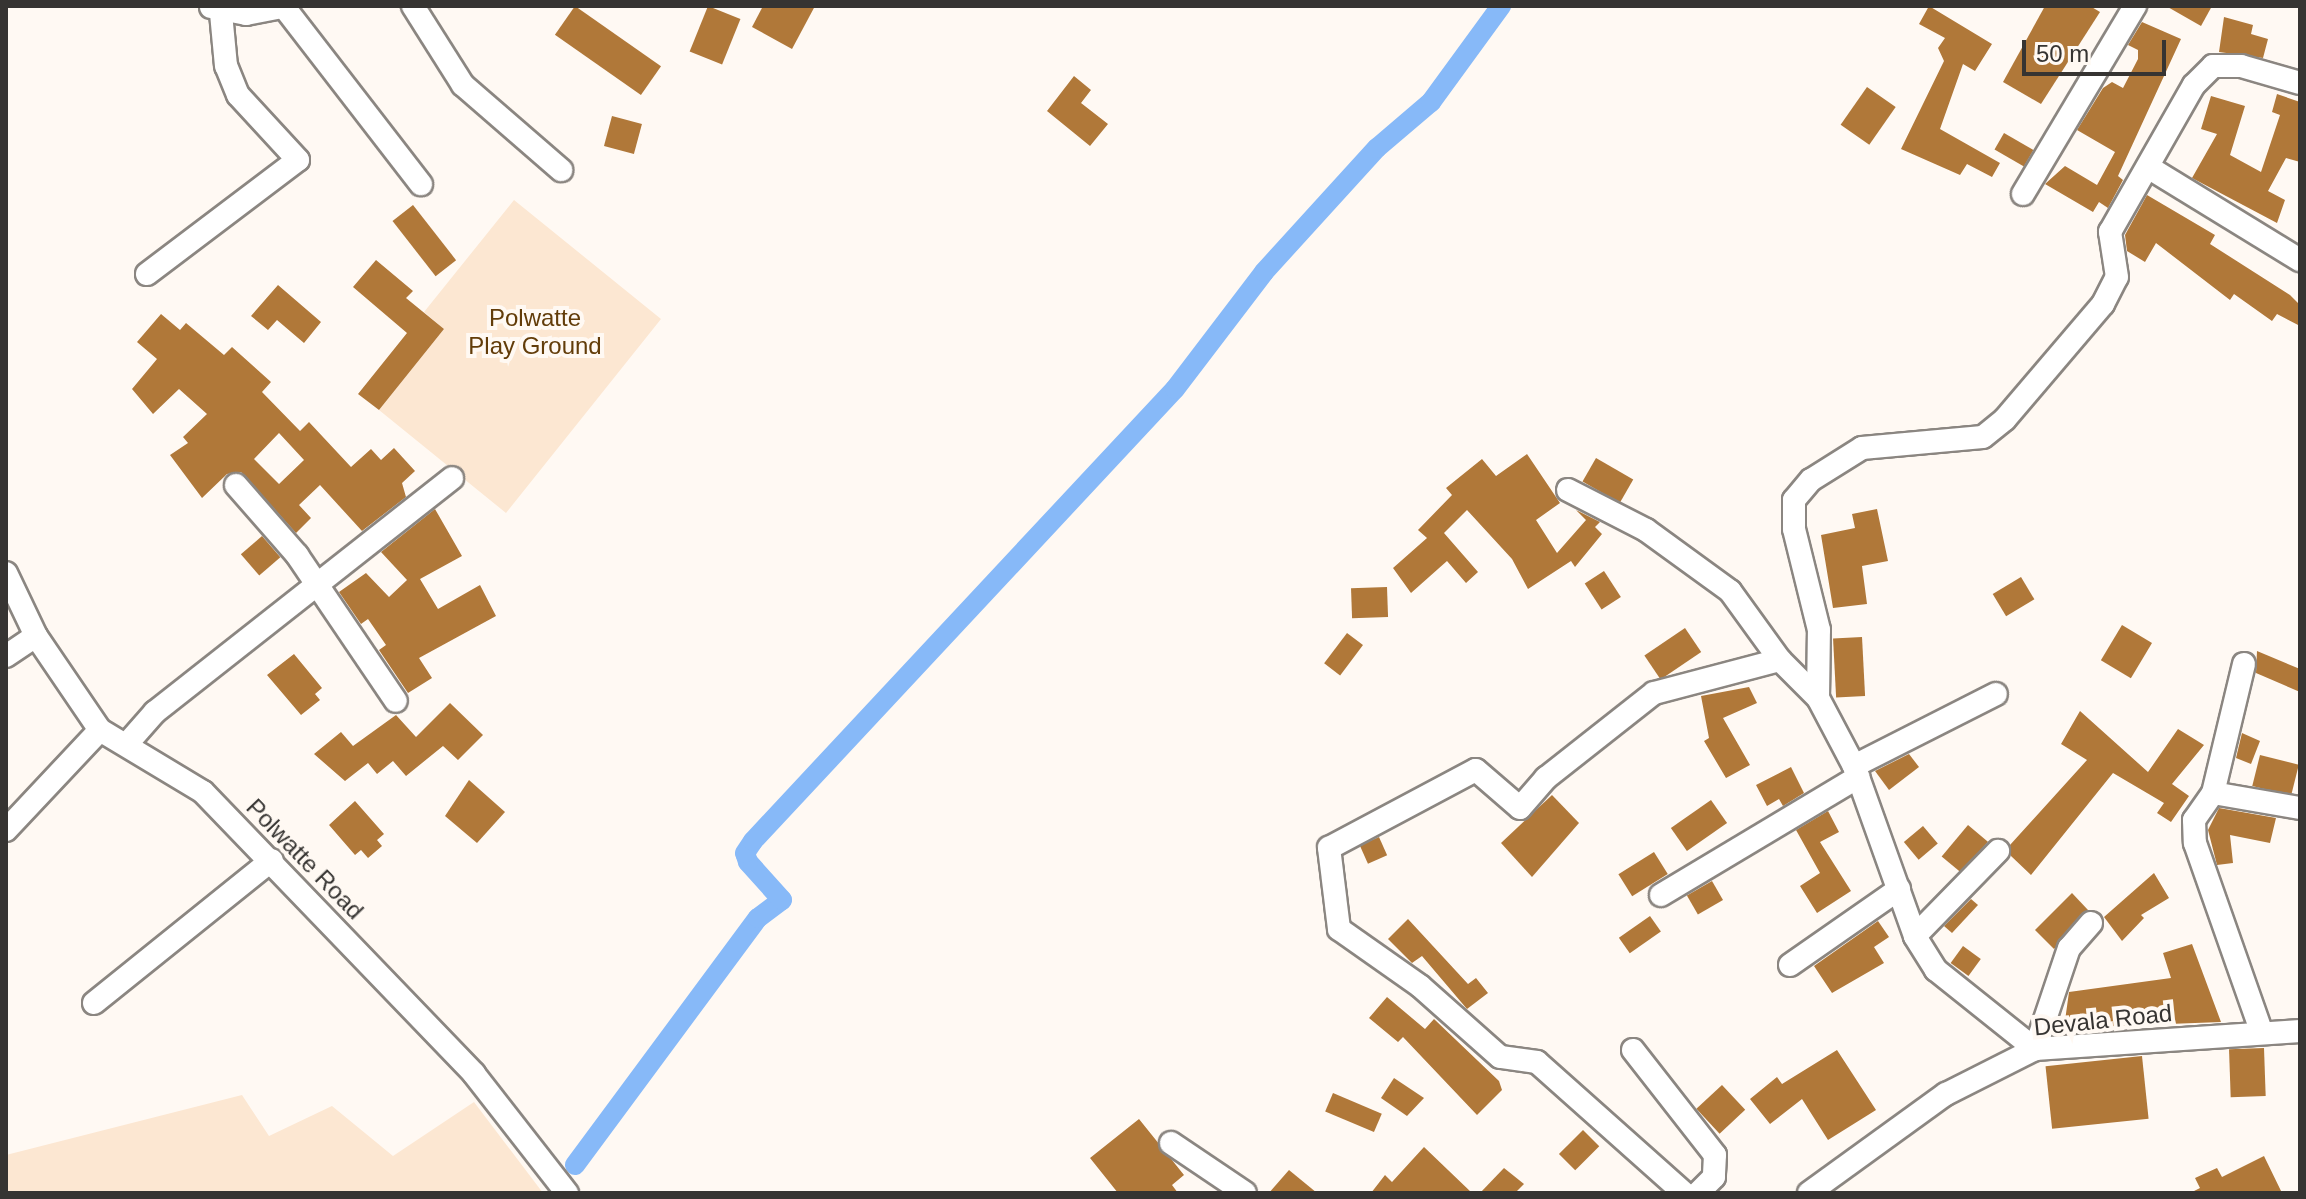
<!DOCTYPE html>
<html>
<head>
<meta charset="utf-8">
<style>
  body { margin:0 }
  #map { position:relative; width:2306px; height:1199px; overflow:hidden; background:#fff9f3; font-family:Helvetica,sans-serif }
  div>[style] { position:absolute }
  .green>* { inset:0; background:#fce7d2 }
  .canal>* { height:20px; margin:-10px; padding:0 10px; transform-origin:10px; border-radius:10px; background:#87b9f8 }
  .building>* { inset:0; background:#b07839; transform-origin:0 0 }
  .roads { filter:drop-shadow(2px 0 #8b8681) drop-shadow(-2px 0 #8b8681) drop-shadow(0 2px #8b8681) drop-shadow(0 -2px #8b8681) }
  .minor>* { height:22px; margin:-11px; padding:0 11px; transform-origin:11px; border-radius:11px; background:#fff }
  span { translate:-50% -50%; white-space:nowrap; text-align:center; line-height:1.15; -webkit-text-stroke:8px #fff9f3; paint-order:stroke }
  .park-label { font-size:24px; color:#623c09 }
  .street-label { font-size:24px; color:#363432 }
  .frame { position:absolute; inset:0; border:8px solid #363432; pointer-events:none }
  .scale { position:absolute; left:2022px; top:40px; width:144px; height:36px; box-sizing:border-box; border:4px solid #363432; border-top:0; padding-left:10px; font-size:24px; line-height:28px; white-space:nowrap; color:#363432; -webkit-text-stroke:6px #fff9f3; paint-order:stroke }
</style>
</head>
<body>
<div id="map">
  <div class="green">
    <div style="clip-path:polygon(514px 200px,661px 319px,506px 513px,379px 410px,444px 329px,424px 312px)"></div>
    <div style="clip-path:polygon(242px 1095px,269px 1136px,332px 1106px,393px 1156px,474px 1102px,543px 1193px,6px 1193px,6px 1155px)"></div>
  </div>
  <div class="canal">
    <div style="left:575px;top:1165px;width:307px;rotate:-53.5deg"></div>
    <div style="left:758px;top:918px;width:30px;rotate:-37deg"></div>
    <div style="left:782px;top:900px;width:51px;rotate:-131.8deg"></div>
    <div style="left:748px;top:862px;width:9px;rotate:-108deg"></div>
    <div style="left:745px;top:853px;width:14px;rotate:-56deg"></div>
    <div style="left:753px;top:841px;width:618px;rotate:-46.97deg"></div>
    <div style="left:1175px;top:389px;width:147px;rotate:-52.7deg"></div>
    <div style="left:1264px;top:272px;width:168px;rotate:-47.7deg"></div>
    <div style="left:1377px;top:148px;width:71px;rotate:-40.4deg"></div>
    <div style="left:1431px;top:102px;width:119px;rotate:-53.9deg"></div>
  </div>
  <div class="building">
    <div style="left:575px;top:6px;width:105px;height:35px;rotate:35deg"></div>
    <div style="left:708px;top:6px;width:35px;height:49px;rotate:22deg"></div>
    <div style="clip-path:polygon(763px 6px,815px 6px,792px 49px,752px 27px)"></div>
    <div style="clip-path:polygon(1929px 6px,1992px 44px,1975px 71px,1963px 64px,1940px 129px,2000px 163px,1992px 177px,1967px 164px,1960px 175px,1901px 149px,1944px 61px,1938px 48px,1945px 38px,1919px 24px)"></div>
    <div style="clip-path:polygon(2045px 6px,2090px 6px,2100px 12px,2041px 104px,2003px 82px)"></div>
    <div style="clip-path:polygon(2166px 6px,2212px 6px,2201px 26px)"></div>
    <div style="clip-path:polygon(2224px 17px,2253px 25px,2251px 34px,2268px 39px,2263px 58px,2219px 52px)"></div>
    <div style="clip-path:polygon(2142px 22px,2181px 39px,2118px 176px,2123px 180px,2108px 208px,2099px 202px,2093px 212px,2045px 184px,2065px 166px,2097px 185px,2115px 152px,2077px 130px,2103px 88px,2112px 82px,2123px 88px,2138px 59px,2138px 50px,2128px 45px)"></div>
    <div style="clip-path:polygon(1074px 76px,1091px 90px,1081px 103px,1108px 124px,1090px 146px,1047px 111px)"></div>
    <div style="left:1867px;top:87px;width:35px;height:46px;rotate:35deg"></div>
    <div style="clip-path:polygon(2277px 94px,2300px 102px,2300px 162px,2286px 158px,2268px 191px,2285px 200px,2277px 223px,2192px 178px,2217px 134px,2201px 129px,2211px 96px,2245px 106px,2230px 155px,2261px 172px,2280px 115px,2272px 112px)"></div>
    <div style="left:612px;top:116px;width:31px;height:31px;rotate:15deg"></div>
    <div style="left:2004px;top:133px;width:34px;height:19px;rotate:30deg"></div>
    <div style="clip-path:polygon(2147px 195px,2215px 235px,2210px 244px,2290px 295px,2300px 305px,2300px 326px,2277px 314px,2272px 321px,2234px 294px,2230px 300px,2156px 243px,2145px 262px,2127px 251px,2125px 235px)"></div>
    <div style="left:413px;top:205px;width:70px;height:26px;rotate:52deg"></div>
    <div style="clip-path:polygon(376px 260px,413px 291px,406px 298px,444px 329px,379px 410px,358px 394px,407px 333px,353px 287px)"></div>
    <div style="clip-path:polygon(278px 285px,321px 322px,304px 343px,277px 320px,268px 330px,251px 316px)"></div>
    <div style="clip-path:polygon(evenodd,161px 314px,180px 330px,186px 323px,224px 355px,232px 347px,271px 382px,262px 392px,300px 431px,309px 422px,351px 467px,371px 449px,381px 460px,394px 448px,415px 471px,402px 483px,406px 497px,362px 531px,320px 485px,299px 505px,311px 518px,296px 533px,241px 472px,227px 474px,202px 498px,170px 455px,188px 443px,183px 437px,207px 414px,179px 389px,153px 414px,132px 389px,157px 359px,137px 342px,161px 314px,279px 433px,304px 460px,279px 484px,254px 459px,279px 433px)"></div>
    <div style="clip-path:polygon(1527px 454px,1560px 503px,1536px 520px,1557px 553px,1586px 520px,1576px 510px,1600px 522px,1595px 527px,1602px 534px,1575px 567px,1571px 561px,1528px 589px,1512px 559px,1467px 510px,1444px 533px,1478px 572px,1466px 583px,1447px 561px,1411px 593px,1393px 568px,1427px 538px,1418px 530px,1452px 495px,1446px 488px,1482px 459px,1496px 476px)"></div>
    <div style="left:1596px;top:458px;width:43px;height:27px;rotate:30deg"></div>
    <div style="clip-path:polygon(435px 509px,462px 556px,420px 579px,438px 609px,480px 585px,496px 616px,419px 658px,432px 678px,408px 693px,379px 650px,386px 645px,368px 619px,361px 624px,339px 592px,366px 573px,389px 597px,407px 580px,381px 552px)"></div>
    <div style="clip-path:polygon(1877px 509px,1888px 561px,1862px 566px,1867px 604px,1833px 608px,1821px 535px,1855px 528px,1852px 514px)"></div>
    <div style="left:262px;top:536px;width:28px;height:28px;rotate:49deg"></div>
    <div style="left:1604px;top:571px;width:31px;height:23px;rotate:57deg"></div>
    <div style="left:2021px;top:577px;width:26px;height:33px;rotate:59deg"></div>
    <div style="left:1387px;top:587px;width:30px;height:36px;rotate:88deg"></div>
    <div style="left:2122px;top:625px;width:35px;height:41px;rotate:31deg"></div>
    <div style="left:1685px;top:628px;width:29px;height:49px;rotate:56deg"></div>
    <div style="left:1347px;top:633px;width:20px;height:38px;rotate:37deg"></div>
    <div style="left:1862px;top:637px;width:59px;height:29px;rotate:87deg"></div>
    <div style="clip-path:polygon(2257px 651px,2300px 669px,2300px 692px,2256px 673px)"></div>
    <div style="clip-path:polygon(294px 654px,322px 688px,315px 694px,320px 700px,301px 715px,267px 675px)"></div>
    <div style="clip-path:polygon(1749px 687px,1757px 703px,1723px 718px,1750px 765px,1726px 778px,1704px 741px,1709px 738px,1701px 696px)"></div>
    <div style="clip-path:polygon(450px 703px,483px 735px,458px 760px,443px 746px,406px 776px,393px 761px,377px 774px,368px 763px,345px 781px,314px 754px,341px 732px,353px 746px,396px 715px,416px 737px)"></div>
    <div style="clip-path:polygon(2080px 711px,2148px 772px,2178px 729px,2204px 745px,2172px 784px,2189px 796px,2171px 822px,2157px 813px,2164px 803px,2113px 773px,2031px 875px,2011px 856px,2010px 845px,2087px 760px,2061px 744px)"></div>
    <div style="clip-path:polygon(2242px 733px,2260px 741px,2251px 764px,2236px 758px)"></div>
    <div style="clip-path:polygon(1909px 754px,1919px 767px,1889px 790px,1875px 771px)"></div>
    <div style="left:2260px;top:755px;width:40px;height:32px;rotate:14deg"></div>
    <div style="clip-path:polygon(1791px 767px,1804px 793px,1783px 806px,1779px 799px,1767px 806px,1756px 785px)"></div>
    <div style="clip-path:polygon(469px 780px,505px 812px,477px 843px,445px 816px)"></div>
    <div style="clip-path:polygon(1552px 795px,1579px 823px,1532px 877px,1501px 843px)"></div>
    <div style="left:1711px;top:800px;width:28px;height:49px;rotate:55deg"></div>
    <div style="clip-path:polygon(355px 801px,384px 834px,377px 840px,382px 846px,368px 858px,361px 850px,355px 855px,329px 825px)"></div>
    <div style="clip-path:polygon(2219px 808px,2276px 818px,2270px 843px,2230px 835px,2233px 863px,2217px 865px,2208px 830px)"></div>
    <div style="clip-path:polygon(1828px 811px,1839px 832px,1820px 842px,1851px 891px,1817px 913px,1800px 886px,1820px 873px,1796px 830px)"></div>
    <div style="left:1968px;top:825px;width:26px;height:41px;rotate:40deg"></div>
    <div style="left:1923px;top:826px;width:23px;height:25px;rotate:50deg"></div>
    <div style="left:1379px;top:837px;width:20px;height:21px;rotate:66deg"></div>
    <div style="left:1654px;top:852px;width:26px;height:42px;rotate:58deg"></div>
    <div style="clip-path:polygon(2154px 873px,2169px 898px,2141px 915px,2144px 918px,2122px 941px,2104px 917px)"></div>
    <div style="left:1712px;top:881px;width:22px;height:29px;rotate:60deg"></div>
    <div style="clip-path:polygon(2072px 893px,2088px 910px,2054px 949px,2035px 930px)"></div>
    <div style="clip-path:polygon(1971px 899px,1978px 905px,1952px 933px,1944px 926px)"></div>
    <div style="left:1650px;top:916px;width:19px;height:38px;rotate:55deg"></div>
    <div style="clip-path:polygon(1408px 919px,1468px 984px,1476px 978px,1488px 993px,1467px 1009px,1422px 956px,1412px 963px,1388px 939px)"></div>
    <div style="clip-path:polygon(1878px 921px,1889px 937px,1874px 947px,1884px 963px,1832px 993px,1814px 966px)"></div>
    <div style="clip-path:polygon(2192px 944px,2221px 1022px,2064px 1028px,2069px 992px,2171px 978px,2163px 953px)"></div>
    <div style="left:1963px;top:946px;width:22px;height:21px;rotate:36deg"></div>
    <div style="clip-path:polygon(1387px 997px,1425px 1029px,1434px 1019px,1499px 1081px,1502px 1090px,1477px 1115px,1403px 1037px,1398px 1042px,1369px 1018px)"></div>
    <div style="left:2264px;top:1048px;width:48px;height:35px;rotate:88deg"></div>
    <div style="clip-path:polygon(1837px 1050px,1876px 1110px,1828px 1140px,1802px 1099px,1770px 1124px,1750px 1099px,1777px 1077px,1782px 1084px)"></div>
    <div style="left:2142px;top:1056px;width:63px;height:97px;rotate:84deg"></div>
    <div style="clip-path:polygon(1394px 1078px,1424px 1098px,1407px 1116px,1381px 1098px)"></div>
    <div style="left:1722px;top:1085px;width:34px;height:35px;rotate:47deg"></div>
    <div style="left:1333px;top:1093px;width:53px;height:20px;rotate:23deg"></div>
    <div style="clip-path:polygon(1139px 1119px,1184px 1175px,1172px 1185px,1178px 1193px,1118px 1193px,1090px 1158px)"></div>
    <div style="left:1583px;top:1130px;width:23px;height:34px;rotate:45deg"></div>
    <div style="clip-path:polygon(1424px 1147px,1472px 1193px,1371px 1193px,1385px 1175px,1392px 1182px)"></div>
    <div style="clip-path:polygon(2264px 1156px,2282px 1193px,2190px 1193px,2200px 1188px,2195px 1178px,2217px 1168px,2222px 1177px)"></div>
    <div style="clip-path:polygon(1504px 1168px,1524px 1184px,1515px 1193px,1480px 1193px)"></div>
    <div style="clip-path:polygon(1289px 1170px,1317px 1193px,1269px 1193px)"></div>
  </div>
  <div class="roads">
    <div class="minor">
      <div style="left:413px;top:6px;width:93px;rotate:57.7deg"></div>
      <div style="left:463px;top:85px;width:130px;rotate:40.9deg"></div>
      <div style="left:211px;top:7px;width:36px;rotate:11deg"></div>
      <div style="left:246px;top:14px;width:42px;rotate:-11deg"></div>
      <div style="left:284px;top:7px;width:224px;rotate:52.3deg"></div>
      <div style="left:2148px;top:167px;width:178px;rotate:31.5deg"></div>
      <div style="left:2023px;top:194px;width:219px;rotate:-59.2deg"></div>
      <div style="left:147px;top:274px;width:189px;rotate:-37.1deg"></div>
      <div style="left:298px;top:160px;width:88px;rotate:-132.7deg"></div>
      <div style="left:238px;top:95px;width:31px;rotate:-112deg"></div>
      <div style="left:226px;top:66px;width:53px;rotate:-95.4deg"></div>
      <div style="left:236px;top:485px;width:93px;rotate:48.9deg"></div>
      <div style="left:297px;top:555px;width:176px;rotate:55.9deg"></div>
      <div style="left:1568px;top:490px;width:88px;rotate:27.1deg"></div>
      <div style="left:1646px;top:530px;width:104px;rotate:36deg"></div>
      <div style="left:1730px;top:591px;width:85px;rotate:54.1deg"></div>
      <div style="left:1780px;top:660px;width:54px;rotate:45deg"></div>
      <div style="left:6px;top:573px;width:70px;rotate:64.5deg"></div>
      <div style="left:36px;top:636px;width:114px;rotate:55.8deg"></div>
      <div style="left:100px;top:730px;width:120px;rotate:31deg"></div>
      <div style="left:203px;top:792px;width:391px;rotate:46.1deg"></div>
      <div style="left:474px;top:1074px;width:151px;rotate:52deg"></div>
      <div style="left:6px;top:656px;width:36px;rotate:-34deg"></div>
      <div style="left:2244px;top:664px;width:133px;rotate:103.5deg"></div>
      <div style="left:2213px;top:793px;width:33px;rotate:125deg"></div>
      <div style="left:2194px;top:820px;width:23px;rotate:88deg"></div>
      <div style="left:2195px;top:843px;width:201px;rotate:70.6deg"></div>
      <div style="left:126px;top:745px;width:44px;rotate:-48.7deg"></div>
      <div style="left:155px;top:712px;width:378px;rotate:-38.2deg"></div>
      <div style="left:1854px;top:766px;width:159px;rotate:-26.9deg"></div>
      <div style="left:2213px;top:793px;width:88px;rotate:9.8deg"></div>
      <div style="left:6px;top:830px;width:137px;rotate:-46.8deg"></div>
      <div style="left:1661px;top:895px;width:230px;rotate:-30.9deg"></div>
      <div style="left:2091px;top:923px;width:33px;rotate:131deg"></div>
      <div style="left:2069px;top:948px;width:107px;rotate:108.6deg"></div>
      <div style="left:2035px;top:1049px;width:127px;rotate:-141.4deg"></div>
      <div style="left:1936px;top:970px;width:40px;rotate:-122deg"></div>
      <div style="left:1915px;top:936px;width:181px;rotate:-109.7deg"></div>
      <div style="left:1854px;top:766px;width:77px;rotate:-117.9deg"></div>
      <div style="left:1818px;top:698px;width:68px;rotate:-89.2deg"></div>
      <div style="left:1819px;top:630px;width:104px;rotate:-103.9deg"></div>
      <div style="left:1794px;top:529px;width:29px;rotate:-90deg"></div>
      <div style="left:1794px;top:500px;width:26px;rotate:-50deg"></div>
      <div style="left:1811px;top:480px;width:60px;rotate:-32.1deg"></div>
      <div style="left:1862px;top:448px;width:121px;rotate:-5.2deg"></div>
      <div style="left:1983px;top:437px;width:28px;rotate:-39deg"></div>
      <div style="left:2005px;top:419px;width:151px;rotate:-49.6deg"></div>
      <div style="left:2103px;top:304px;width:30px;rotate:-63deg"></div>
      <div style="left:2117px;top:277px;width:46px;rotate:-98.8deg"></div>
      <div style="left:2110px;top:232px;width:169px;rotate:-60.3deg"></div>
      <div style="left:2194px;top:85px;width:27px;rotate:-45deg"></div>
      <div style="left:2213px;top:66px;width:28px"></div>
      <div style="left:2241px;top:66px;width:61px;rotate:16.1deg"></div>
      <div style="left:1915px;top:936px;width:119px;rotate:-45.7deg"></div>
      <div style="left:1790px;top:965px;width:133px;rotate:-34.9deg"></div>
      <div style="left:94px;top:1003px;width:228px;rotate:-38.8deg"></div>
      <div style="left:1633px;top:1050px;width:133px;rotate:52deg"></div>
      <div style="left:1715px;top:1155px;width:22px;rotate:93deg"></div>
      <div style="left:1714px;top:1177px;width:23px;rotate:135deg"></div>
      <div style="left:1171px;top:1143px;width:89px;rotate:34deg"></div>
      <div style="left:1684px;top:1193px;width:197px;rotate:-138.3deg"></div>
      <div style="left:1537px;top:1062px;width:37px;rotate:-172deg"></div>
      <div style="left:1500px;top:1057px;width:107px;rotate:-138.4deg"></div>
      <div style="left:1420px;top:986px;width:99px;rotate:-144.9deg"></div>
      <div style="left:1339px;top:929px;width:82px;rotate:-97deg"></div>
      <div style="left:1329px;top:848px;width:166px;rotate:-28deg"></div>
      <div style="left:1476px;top:770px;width:58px;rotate:40.8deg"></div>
      <div style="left:1520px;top:808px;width:40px;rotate:-49deg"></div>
      <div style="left:1546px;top:778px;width:137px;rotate:-38.2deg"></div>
      <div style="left:1654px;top:693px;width:130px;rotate:-14.7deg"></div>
      <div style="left:1809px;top:1193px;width:169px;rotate:-35.9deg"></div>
      <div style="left:1946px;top:1094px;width:100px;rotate:-26.8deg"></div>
      <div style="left:2035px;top:1049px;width:266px;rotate:-3.9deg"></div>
    </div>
  </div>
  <div class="park-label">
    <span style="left:535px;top:332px">Polwatte<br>Play Ground</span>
  </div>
  <div class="street-label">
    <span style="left:305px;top:859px;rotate:46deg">Polwatte Road</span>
    <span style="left:2103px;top:1020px;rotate:-6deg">Devala Road</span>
  </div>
  <div class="frame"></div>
  <div class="scale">50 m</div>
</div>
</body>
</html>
